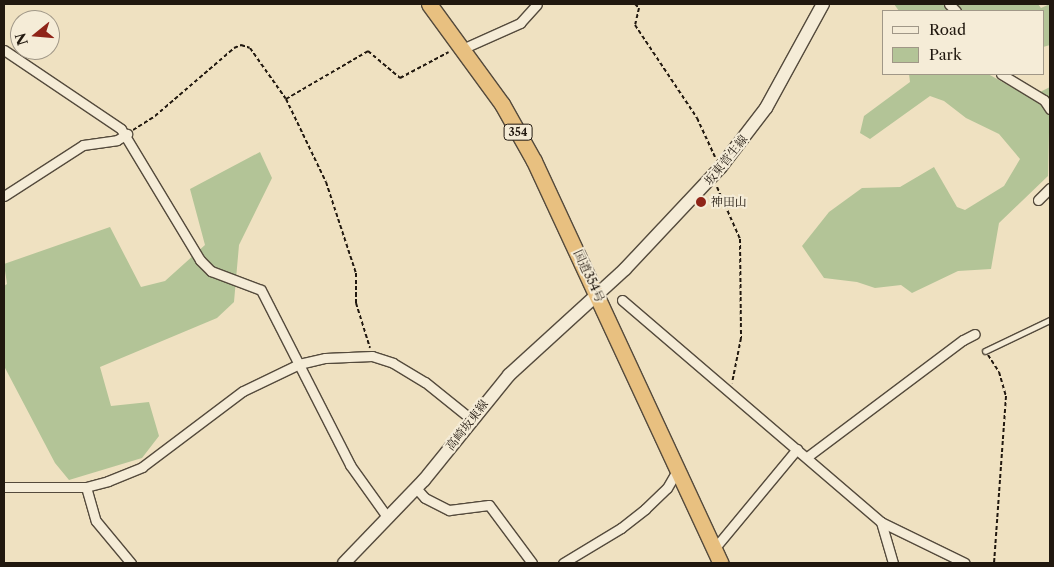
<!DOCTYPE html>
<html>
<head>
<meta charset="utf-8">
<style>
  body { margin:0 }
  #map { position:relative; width:1054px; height:567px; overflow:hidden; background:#efe1c1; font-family:"Libre Caslon Text","Noto Serif JP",serif }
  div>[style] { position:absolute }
  .green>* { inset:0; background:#b3c497 }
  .path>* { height:2px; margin-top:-1px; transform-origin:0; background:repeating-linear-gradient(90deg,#21180f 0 4px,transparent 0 6.5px) }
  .roads { filter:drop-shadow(1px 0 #544a3c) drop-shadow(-1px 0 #544a3c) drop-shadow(0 1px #544a3c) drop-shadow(0 -1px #544a3c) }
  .service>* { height:4.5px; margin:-2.25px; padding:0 2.25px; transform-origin:2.25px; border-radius:2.25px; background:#f5ecd7 }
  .minor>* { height:9px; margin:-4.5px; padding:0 4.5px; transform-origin:4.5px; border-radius:4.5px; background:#f5ecd7 }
  .secondary>* { height:12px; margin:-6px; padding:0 6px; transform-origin:6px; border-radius:6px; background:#f5ecd7 }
  .trunk>* { height:15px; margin:-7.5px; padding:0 7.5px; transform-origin:7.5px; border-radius:7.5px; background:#e8c080 }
  .dots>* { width:14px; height:14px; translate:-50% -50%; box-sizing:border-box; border:2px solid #f5ecd7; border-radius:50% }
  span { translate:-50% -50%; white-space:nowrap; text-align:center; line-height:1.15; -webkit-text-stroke:4px #f5ecd7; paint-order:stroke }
  .shield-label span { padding:1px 4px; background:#f5ecd7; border:1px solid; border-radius:4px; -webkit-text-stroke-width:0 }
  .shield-label { font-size:11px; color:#21180f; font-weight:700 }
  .street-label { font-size:12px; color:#21180f }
  .poi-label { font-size:12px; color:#21180f }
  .left { translate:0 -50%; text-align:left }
  .frame { position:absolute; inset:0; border:5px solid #21180f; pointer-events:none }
  .legend { position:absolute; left:882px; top:10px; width:162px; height:65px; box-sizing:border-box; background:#f5ecd7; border:1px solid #a09787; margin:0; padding:6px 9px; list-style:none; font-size:15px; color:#21180f }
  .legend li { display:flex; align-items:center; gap:10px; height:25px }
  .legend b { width:25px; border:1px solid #a09787 }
  .north { position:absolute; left:10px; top:10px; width:50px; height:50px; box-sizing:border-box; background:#f5ecd7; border:1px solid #a09787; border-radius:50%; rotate:253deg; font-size:14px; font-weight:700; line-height:20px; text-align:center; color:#21180f }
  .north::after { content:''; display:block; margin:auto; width:18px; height:22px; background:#8f2418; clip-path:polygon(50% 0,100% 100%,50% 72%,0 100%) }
</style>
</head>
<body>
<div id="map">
  <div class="green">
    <div style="clip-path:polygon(894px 4px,1038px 4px,1041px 8px,1050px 4px,1050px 45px,1043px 47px,1043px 11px,899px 11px)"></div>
    <div style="clip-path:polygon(909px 74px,988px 74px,1030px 97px,1050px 87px,1048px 176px,999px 223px,991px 269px,958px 271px,912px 293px,901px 285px,875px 288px,857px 282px,824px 278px,802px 246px,829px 212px,862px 188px,900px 187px,934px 167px,957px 207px,965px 210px,1004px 186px,1020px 159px,999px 134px,966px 118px,944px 101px,930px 96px,870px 139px,860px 133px,864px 116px,910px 82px)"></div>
    <div style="clip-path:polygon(260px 152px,272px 178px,239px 245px,234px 302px,217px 318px,100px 367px,111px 406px,149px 402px,159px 436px,142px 458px,69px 480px,55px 463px,4px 366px,4px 286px,7px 284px,4px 264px,110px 227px,141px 287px,165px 281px,205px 245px,190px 189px)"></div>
  </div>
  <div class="path">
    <div style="left:635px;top:4px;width:6px;rotate:45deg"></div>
    <div style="left:639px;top:8px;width:17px;rotate:103deg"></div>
    <div style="left:635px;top:25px;width:112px;rotate:56.3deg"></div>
    <div style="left:697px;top:118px;width:43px;rotate:65.2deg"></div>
    <div style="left:286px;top:99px;width:95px;rotate:-30.3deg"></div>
    <div style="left:368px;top:51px;width:42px;rotate:40.2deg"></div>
    <div style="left:400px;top:78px;width:55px;rotate:-28deg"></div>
    <div style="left:133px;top:130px;width:26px;rotate:-32deg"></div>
    <div style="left:155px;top:116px;width:104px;rotate:-40.7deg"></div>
    <div style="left:234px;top:48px;width:8px;rotate:-23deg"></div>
    <div style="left:241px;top:45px;width:9px;rotate:18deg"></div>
    <div style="left:250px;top:48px;width:62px;rotate:54.8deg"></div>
    <div style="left:286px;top:99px;width:92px;rotate:64.3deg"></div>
    <div style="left:326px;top:182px;width:96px;rotate:71.8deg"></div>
    <div style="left:356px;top:273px;width:30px;rotate:90deg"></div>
    <div style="left:356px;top:303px;width:47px;rotate:72.7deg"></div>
    <div style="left:717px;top:187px;width:57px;rotate:66.1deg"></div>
    <div style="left:740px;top:239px;width:99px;rotate:89.4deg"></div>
    <div style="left:741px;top:338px;width:46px;rotate:101.3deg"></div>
    <div style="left:988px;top:355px;width:20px;rotate:57deg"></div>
    <div style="left:999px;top:372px;width:25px;rotate:74deg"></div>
    <div style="left:1006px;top:396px;width:167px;rotate:94.1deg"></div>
  </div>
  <div class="roads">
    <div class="service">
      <div style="left:985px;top:351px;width:72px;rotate:-25.5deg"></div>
    </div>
    <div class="minor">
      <div style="left:949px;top:4px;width:10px;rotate:45deg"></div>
      <div style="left:462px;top:49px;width:64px;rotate:-24.1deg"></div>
      <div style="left:520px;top:23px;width:25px;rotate:-48deg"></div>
      <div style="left:4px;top:50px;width:141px;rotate:34deg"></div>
      <div style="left:121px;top:129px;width:153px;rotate:58.9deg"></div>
      <div style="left:200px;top:260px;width:16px;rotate:45deg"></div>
      <div style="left:211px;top:271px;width:53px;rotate:20.8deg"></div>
      <div style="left:261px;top:290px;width:196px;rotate:63deg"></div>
      <div style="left:350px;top:465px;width:65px;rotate:54.4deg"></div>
      <div style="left:1001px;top:74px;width:50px;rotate:31.2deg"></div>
      <div style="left:1044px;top:100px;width:11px;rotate:56deg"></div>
      <div style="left:4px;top:196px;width:94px;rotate:-32.8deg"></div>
      <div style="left:83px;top:145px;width:34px;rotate:-8deg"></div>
      <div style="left:117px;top:140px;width:12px;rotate:-31deg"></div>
      <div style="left:1038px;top:200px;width:17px;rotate:-45deg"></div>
      <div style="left:622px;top:300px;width:341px;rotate:40.6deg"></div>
      <div style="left:881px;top:522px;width:93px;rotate:26deg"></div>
      <div style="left:807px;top:457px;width:195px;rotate:-36.9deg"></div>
      <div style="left:963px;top:340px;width:13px;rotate:-27deg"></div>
      <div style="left:4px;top:487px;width:82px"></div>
      <div style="left:86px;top:487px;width:23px;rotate:-15deg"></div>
      <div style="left:108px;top:481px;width:37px;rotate:-22deg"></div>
      <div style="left:142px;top:467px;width:126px;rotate:-37deg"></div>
      <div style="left:243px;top:391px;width:62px;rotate:-25.7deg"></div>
      <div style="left:299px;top:364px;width:27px;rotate:-13deg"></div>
      <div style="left:325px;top:358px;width:47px;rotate:-2.4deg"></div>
      <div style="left:372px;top:356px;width:22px;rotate:18deg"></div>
      <div style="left:393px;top:363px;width:37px;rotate:31deg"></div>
      <div style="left:425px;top:382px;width:59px;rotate:38.8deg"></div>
      <div style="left:86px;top:487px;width:35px;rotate:74deg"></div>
      <div style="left:96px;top:521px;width:55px;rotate:50.2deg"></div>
      <div style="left:416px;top:488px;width:13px;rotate:48deg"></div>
      <div style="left:425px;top:498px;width:27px;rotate:27deg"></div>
      <div style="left:449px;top:510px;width:40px;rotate:-7.1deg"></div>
      <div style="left:489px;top:505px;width:72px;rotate:53.4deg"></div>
      <div style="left:881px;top:522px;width:43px;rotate:73.7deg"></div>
      <div style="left:714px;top:549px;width:130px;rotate:-50.3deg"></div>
      <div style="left:563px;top:563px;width:68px;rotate:-31.1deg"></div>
      <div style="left:621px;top:528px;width:31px;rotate:-38deg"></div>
      <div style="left:645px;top:509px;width:30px;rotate:-44deg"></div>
      <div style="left:667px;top:488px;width:22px;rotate:-60deg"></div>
    </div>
    <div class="secondary">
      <div style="left:344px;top:563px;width:115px;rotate:-46.1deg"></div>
      <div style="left:424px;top:480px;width:135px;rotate:-51deg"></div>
      <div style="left:509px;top:375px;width:157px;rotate:-42.4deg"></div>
      <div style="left:625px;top:269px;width:139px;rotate:-46.8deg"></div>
      <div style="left:720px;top:168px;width:76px;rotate:-52.5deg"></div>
      <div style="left:766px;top:108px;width:119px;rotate:-61.3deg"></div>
    </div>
    <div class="trunk">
      <div style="left:429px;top:4px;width:124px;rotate:53.9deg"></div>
      <div style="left:502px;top:104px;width:65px;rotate:60.7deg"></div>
      <div style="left:534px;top:161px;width:443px;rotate:65.1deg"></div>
    </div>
  </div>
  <div class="dots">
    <div style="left:701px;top:202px;background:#8f2418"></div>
  </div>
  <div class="shield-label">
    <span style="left:518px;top:132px">354</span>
  </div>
  <div class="street-label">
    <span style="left:726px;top:160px;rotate:-51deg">坂東菅生線</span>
    <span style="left:589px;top:276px;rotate:65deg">国道354号</span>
    <span style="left:467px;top:425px;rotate:-52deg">高崎坂東線</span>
  </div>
  <div class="poi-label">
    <span class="left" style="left:711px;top:202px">神田山</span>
  </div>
  <div class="frame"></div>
  <ul class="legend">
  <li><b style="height:6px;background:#f5ecd7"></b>Road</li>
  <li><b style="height:14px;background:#b3c497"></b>Park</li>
  </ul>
  <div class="north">N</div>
</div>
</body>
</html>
